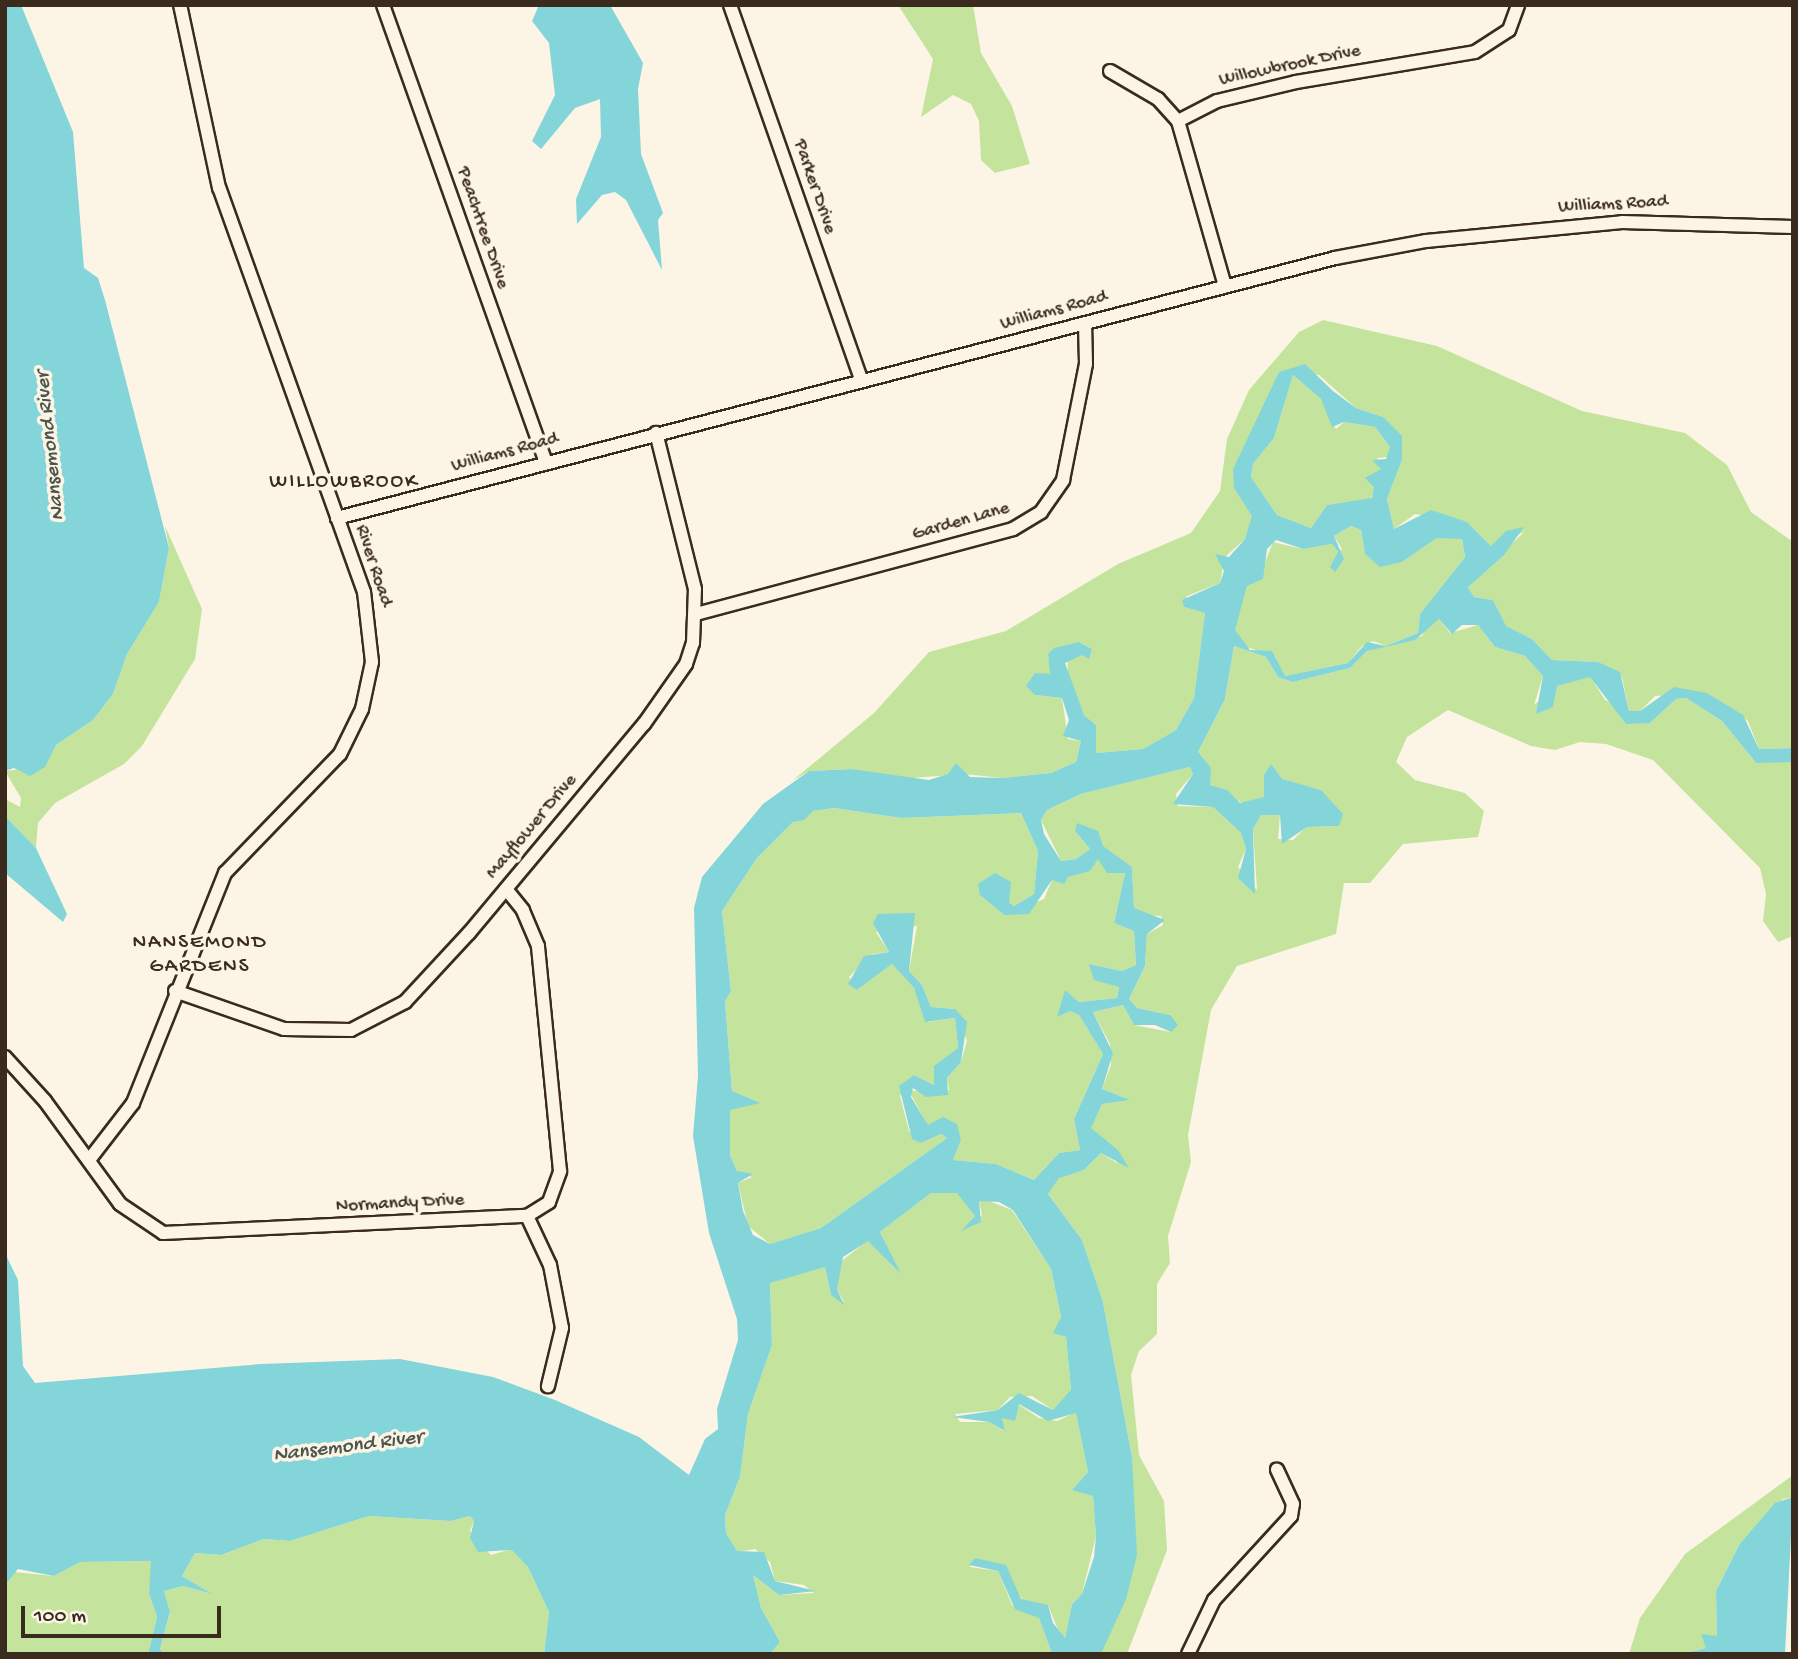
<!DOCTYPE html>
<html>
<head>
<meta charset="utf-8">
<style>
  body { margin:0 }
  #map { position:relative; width:1798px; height:1659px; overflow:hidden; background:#fcf5e5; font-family:"Gochi Hand",sans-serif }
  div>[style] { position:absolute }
  .green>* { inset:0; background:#c4e49d }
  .water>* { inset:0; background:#83d5d9 }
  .roads { filter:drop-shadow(2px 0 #3b2a1e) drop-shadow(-2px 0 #3b2a1e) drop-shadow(0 2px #3b2a1e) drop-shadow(0 -2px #3b2a1e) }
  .street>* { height:12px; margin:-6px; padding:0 6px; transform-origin:6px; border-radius:6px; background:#fcf5e5 }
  span { translate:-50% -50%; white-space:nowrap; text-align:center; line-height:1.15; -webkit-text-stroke:7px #fcf5e5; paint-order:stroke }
  .street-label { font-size:19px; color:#3b2a1e }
  .water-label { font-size:21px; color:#4d554d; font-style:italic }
  .neighbourhood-label { font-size:21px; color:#3b2a1e; letter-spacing:2px }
  .frame { position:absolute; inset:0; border:7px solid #3b2a1e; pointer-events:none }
  .scale { position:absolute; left:21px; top:1606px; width:200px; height:32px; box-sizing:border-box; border:4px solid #3b2a1e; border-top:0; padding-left:9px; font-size:21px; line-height:24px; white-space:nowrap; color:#3b2a1e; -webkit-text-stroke:5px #fcf5e5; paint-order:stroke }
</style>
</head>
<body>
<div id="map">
  <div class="green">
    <div style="clip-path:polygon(898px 5px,973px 5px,981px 53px,1012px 106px,1030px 164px,995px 173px,981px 160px,979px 121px,971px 104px,953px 95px,921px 117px,933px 59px)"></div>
    <div style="clip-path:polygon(1323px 320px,1437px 346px,1582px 411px,1685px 433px,1727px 465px,1751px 512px,1793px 542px,1793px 748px,1759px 749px,1748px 721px,1707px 693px,1655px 696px,1640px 711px,1629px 711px,1622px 677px,1598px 662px,1552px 660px,1532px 639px,1505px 626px,1493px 600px,1474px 597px,1468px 587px,1524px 532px,1491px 546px,1467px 522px,1415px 514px,1394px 529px,1387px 499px,1402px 460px,1383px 417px,1356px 408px,1319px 375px,1279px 372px,1256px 431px,1240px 455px,1234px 488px,1253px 516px,1245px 539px,1225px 557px,1220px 583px,1187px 596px,1184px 607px,1205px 613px,1194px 698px,1176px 730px,1143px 749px,1096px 753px,1096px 725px,1084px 715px,1067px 680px,1068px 658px,1092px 649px,1079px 642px,1048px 654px,1051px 674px,1035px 695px,1062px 698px,1068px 739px,1081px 741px,1076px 762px,1051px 773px,1002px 778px,964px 774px,899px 779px,850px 769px,809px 771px,792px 781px,874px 713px,929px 652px,1006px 631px,1118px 564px,1191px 533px,1220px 491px,1227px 439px,1249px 390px,1299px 332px)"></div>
    <div style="clip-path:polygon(1293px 375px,1321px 399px,1336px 429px,1344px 422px,1375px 427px,1390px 447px,1388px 457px,1377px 458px,1381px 469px,1371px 499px,1327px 505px,1311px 528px,1277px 515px,1251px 477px,1253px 464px,1274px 438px)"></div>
    <div style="clip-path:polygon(165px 526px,202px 609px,195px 659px,142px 746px,124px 764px,55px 803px,38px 823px,36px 848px,5px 816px,5px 799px,20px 807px,21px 798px,5px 771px,45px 766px,56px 745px,93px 720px,113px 694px,127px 654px,159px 602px,169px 548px)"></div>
    <div style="clip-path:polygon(1351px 526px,1361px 530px,1365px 554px,1402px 562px,1437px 538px,1455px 536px,1462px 539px,1465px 557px,1420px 614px,1418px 633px,1386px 646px,1373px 641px,1362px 646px,1348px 663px,1285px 676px,1277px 669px,1276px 657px,1244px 646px,1234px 630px,1247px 586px,1261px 573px,1273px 542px,1303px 549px,1332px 544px,1338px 552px,1342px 549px,1334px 536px)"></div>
    <div style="clip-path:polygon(1439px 619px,1450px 633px,1478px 625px,1495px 647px,1525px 656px,1543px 676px,1534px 705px,1557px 686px,1590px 676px,1605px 700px,1650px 723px,1676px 699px,1686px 698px,1722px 721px,1755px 762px,1793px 762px,1793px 936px,1778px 942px,1763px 921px,1766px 894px,1760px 868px,1653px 760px,1606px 744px,1580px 742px,1555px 750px,1531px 746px,1448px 710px,1407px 737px,1396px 762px,1415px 780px,1465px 793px,1484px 811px,1478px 837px,1403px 844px,1370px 883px,1344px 883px,1336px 934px,1237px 966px,1211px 1010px,1188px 1135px,1191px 1162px,1168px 1236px,1170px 1263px,1157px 1284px,1157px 1334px,1139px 1351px,1131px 1375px,1139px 1455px,1164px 1501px,1167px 1550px,1127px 1654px,1101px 1654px,1132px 1457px,1103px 1302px,1082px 1240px,1048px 1194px,1059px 1177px,1084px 1170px,1101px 1153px,1117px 1163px,1118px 1150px,1090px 1128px,1102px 1104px,1129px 1100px,1102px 1089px,1111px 1065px,1110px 1044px,1093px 1012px,1123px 1005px,1134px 1025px,1171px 1032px,1170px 1015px,1137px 1008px,1129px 999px,1145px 966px,1147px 934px,1163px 925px,1161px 916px,1142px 915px,1134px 908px,1132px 867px,1075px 831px,1090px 849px,1076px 859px,1061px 861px,1041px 820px,1047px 810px,1081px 794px,1190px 767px,1193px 774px,1176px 794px,1178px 806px,1213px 807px,1241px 833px,1246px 849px,1238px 867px,1257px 890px,1253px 829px,1261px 815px,1280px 815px,1278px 839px,1293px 840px,1306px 827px,1339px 826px,1321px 790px,1264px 775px,1265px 797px,1244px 804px,1210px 785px,1198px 752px,1225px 699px,1234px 646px,1266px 657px,1278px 677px,1293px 682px,1350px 668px,1367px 651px,1422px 636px,1427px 624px)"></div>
    <div style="clip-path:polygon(834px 808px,901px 818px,1021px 813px,1038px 851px,1034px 894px,1014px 906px,980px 895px,1004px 915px,1044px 899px,1052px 880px,1090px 870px,1098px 858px,1125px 873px,1114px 923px,1134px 931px,1136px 965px,1122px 971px,1089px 964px,1119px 987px,1117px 998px,1079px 1002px,1065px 991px,1070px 1011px,1079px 1015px,1103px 1054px,1074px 1119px,1080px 1150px,1059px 1153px,1034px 1180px,996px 1164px,953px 1160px,961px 1140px,928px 1126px,909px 1091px,949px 1090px,947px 1078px,961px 1062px,967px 1041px,955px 1009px,931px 1007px,922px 985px,909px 971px,917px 926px,876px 932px,889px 952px,872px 954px,849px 977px,857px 990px,892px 964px,914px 988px,928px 1022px,955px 1018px,958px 1048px,934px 1085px,914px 1075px,900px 1096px,909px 1131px,921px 1143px,941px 1134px,947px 1138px,821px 1228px,770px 1244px,748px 1226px,738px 1183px,752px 1177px,737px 1171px,730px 1155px,730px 1110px,738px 1105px,732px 1091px,725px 1000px,731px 991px,722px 911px,757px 858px,793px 822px,813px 811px)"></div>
    <div style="clip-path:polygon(931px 1193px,957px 1193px,968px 1201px,975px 1216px,964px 1229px,982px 1215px,979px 1201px,984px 1199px,1012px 1210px,1051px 1269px,1061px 1317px,1054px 1333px,1066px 1337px,1071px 1391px,1066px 1401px,1053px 1410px,1032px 1396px,1010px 1397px,998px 1410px,955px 1414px,960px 1422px,989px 1422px,1004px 1431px,1002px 1418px,1018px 1404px,1039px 1418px,1057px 1421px,1076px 1412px,1088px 1472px,1073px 1489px,1093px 1496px,1096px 1536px,1082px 1594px,1072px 1604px,1065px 1638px,1061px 1637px,1048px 1605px,1026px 1604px,1009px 1582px,1008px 1569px,975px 1558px,970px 1567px,998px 1571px,1012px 1605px,1039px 1618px,1052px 1654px,770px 1654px,780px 1642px,761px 1608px,753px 1575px,779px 1595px,814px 1593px,804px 1585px,775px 1581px,770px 1562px,755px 1549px,737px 1552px,726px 1533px,725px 1515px,740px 1477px,748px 1414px,772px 1345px,770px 1282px,825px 1267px,831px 1295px,844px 1302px,837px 1289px,838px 1264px,868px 1240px,900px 1273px,880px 1232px)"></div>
    <div style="clip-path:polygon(1793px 1475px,1793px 1497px,1783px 1499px,1739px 1545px,1716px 1591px,1717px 1636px,1706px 1648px,1682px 1654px,1629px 1654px,1640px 1618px,1685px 1554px)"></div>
    <div style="clip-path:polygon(369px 1516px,451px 1521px,470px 1516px,474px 1521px,470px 1531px,491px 1555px,512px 1549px,528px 1567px,549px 1612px,544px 1654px,164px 1654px,160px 1649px,170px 1613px,164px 1591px,183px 1586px,211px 1594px,182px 1576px,195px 1553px,221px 1555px,264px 1539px,290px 1541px)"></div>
    <div style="clip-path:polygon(152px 1561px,149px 1593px,157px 1617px,148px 1654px,5px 1654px,5px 1585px,14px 1572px,54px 1576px,80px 1562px)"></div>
  </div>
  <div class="water">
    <div style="clip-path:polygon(5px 5px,21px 5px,73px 132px,84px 268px,98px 278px,105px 300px,169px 548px,159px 602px,127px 654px,113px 694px,93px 720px,56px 745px,45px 767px,30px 776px,14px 768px,5px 771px)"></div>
    <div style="clip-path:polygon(539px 5px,610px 5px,643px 63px,638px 89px,641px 154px,663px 213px,658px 220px,662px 270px,626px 200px,615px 192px,602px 195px,577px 224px,576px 199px,601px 137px,600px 99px,575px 108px,541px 149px,532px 141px,555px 95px,549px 43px,532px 21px)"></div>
    <div style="clip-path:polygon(evenodd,1305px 364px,1333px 391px,1356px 408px,1383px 417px,1402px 436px,1402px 460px,1387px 499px,1394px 529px,1431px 510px,1467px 522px,1491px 546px,1506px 531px,1524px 527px,1504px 555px,1468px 587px,1474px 597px,1493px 600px,1506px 626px,1532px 639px,1552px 660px,1598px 662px,1620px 672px,1629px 711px,1640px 711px,1674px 687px,1707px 693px,1743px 715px,1759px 749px,1793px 748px,1793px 762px,1756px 763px,1722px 721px,1686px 698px,1676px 699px,1650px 723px,1626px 724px,1590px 677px,1557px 686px,1553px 707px,1536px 714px,1543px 676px,1525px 656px,1495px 647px,1478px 625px,1462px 625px,1452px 634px,1439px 619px,1415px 640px,1367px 651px,1350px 668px,1293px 682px,1278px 677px,1266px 657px,1234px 646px,1225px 699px,1198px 752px,1211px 768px,1210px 785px,1227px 790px,1240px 803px,1264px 797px,1264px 775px,1271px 764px,1282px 779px,1321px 790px,1343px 814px,1339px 826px,1307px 827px,1282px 844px,1280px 815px,1261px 815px,1253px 829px,1255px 894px,1238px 878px,1246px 849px,1241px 833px,1213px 807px,1173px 804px,1193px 774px,1190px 767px,1081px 794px,1047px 810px,1041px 820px,1044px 834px,1061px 861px,1076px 859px,1090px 849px,1075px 831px,1077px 823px,1098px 831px,1103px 846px,1132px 867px,1134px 908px,1165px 920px,1147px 934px,1145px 966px,1129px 999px,1137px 1008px,1170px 1015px,1178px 1025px,1171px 1032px,1155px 1025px,1134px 1025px,1123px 1005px,1093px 1012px,1113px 1053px,1102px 1089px,1130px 1100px,1102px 1104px,1091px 1128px,1118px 1150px,1129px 1168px,1101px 1153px,1084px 1170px,1059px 1178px,1048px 1194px,1082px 1240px,1103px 1302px,1132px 1457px,1137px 1555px,1126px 1599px,1101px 1654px,1052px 1654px,1039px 1618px,1015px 1609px,998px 1571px,969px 1565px,975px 1558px,1006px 1565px,1021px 1599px,1048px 1605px,1053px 1623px,1065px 1638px,1072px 1604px,1082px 1594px,1094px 1557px,1096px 1536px,1093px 1496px,1072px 1490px,1088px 1472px,1076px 1413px,1048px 1421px,1019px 1404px,1015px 1421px,1002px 1418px,1005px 1431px,989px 1422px,952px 1417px,998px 1410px,1019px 1393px,1053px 1410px,1071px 1390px,1066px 1337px,1053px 1333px,1061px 1317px,1051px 1269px,1013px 1210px,999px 1202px,979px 1201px,981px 1222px,961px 1231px,975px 1216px,957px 1193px,931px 1193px,880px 1232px,901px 1274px,868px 1241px,843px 1257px,837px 1289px,844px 1305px,831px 1295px,825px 1267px,770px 1283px,772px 1345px,748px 1414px,740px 1477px,725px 1515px,726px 1533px,737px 1551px,764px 1552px,775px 1581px,816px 1591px,779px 1595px,753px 1575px,761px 1608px,780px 1642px,770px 1654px,544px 1654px,549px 1612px,528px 1567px,512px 1550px,478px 1552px,470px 1538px,474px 1521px,470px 1516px,451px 1521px,369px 1516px,290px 1541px,264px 1539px,221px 1555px,195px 1553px,182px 1576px,212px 1594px,183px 1586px,164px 1591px,170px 1612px,160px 1649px,164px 1654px,148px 1654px,157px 1617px,149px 1593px,151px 1561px,80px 1562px,54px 1576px,18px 1569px,5px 1585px,5px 1253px,18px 1280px,23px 1366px,35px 1383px,261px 1364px,400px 1359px,493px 1377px,555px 1400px,639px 1437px,689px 1475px,705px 1439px,718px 1429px,717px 1409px,738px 1340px,737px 1319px,709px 1233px,693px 1136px,698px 1076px,694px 908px,702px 877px,763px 804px,809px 771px,851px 769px,929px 780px,948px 774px,956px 763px,970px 777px,1002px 778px,1051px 773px,1076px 762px,1081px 741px,1063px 736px,1069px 720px,1062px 698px,1035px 695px,1026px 686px,1035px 673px,1050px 674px,1048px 654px,1054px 648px,1079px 642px,1092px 649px,1089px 659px,1082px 655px,1065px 663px,1084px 715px,1096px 725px,1096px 753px,1143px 749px,1176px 730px,1194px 698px,1205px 613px,1184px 607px,1182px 600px,1220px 583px,1224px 571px,1215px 554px,1229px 557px,1245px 539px,1252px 516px,1234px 488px,1233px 469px,1279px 372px,1305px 364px,1293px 375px,1321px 399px,1332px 427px,1344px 422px,1375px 427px,1390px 447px,1386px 459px,1372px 460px,1381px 469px,1365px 478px,1374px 487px,1372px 498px,1327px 505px,1311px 528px,1277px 515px,1251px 477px,1253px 464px,1274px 438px,1293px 375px,1305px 364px,1351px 526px,1361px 530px,1365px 554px,1380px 567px,1402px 562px,1437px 538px,1462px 539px,1465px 557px,1420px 614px,1418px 633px,1386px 646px,1367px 642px,1348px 663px,1285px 676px,1272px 651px,1250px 650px,1235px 630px,1247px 586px,1263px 579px,1267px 549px,1276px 540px,1303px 549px,1332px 544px,1338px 552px,1330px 567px,1335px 572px,1344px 559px,1334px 536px,1351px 526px,1305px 364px,834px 808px,901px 818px,1021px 813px,1038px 851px,1034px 894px,1014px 906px,1009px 903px,1011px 882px,995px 873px,978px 884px,980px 895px,1004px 915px,1029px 914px,1052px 880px,1064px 884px,1068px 877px,1090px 871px,1098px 859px,1107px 873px,1125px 873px,1114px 923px,1134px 931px,1136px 965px,1122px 971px,1089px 964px,1094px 980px,1119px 987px,1117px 998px,1079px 1002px,1065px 990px,1057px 1017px,1070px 1011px,1079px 1015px,1103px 1054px,1074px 1119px,1080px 1150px,1059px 1153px,1034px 1180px,996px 1164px,953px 1160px,961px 1140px,957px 1124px,943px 1117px,928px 1125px,911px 1097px,913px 1088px,926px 1097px,948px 1095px,947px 1078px,961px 1062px,967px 1022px,955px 1009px,931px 1007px,922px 985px,909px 971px,915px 913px,878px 914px,873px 923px,889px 952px,864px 956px,848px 984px,857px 990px,892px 964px,914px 988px,925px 1022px,955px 1018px,958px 1048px,934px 1066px,934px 1085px,914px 1075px,899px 1086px,912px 1139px,921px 1143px,941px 1134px,947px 1138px,821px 1228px,770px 1244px,753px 1235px,743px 1211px,738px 1183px,753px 1174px,737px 1171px,730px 1155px,730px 1110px,760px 1103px,732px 1091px,725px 1001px,731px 991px,722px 911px,757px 858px,793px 822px,804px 820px,813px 811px,834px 808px)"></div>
    <div style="clip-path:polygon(5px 816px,36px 848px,67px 914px,63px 922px,5px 873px)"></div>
    <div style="clip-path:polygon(1793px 1497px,1785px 1654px,1682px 1654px,1706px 1648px,1701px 1634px,1717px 1636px,1716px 1591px,1739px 1545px,1775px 1503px)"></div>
  </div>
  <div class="roads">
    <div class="street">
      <div style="left:383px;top:5px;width:485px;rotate:70.4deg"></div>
      <div style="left:730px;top:5px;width:398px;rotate:70.7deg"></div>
      <div style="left:1110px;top:71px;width:56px;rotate:30.3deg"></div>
      <div style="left:1158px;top:99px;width:30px;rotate:48deg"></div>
      <div style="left:1178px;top:121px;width:172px;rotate:74.1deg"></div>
      <div style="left:1178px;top:121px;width:44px;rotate:-27.1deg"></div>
      <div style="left:1217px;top:101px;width:81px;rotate:-13.5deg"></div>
      <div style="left:1296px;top:82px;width:181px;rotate:-9.5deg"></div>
      <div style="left:1475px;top:52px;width:40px;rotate:-32.9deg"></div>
      <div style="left:1509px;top:30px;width:27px;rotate:-70deg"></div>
      <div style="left:337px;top:518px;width:1031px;rotate:-14.6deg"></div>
      <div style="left:1335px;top:258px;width:93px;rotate:-10.6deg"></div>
      <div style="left:1426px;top:241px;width:197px;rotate:-5.5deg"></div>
      <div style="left:1622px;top:222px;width:171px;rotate:1.7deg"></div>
      <div style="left:696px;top:614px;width:328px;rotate:-15deg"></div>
      <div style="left:1013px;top:529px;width:33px;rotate:-31deg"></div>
      <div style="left:1041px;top:512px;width:39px;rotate:-55deg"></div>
      <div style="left:1063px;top:480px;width:118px;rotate:-78.8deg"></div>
      <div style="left:1086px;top:364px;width:41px;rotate:-91.4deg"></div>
      <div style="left:175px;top:991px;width:115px;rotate:19.2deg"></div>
      <div style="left:284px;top:1029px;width:67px;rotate:0.9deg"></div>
      <div style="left:351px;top:1030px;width:61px;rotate:-27.4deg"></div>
      <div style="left:405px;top:1002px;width:94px;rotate:-47.2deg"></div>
      <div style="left:469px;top:933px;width:273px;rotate:-50.1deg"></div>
      <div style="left:644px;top:724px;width:73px;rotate:-55deg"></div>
      <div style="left:686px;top:664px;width:22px;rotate:-72deg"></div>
      <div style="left:693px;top:643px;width:54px;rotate:-87.9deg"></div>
      <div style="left:695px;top:589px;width:161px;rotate:-104deg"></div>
      <div style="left:5px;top:1057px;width:59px;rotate:47.7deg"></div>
      <div style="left:45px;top:1101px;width:127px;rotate:53.9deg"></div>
      <div style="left:120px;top:1204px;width:52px;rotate:34deg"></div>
      <div style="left:163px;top:1233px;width:364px;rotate:-2.7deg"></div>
      <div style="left:527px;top:1216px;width:26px;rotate:-32deg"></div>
      <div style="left:549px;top:1202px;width:33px;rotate:-70deg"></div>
      <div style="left:560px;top:1171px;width:226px;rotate:-95.6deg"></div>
      <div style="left:538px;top:946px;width:39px;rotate:-113deg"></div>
      <div style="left:523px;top:910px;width:27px;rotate:-129deg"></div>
      <div style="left:89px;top:1160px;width:72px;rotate:-52.3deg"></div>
      <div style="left:133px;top:1103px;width:248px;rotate:-68.2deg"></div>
      <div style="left:225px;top:873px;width:165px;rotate:-46deg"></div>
      <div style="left:340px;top:754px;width:50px;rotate:-63.9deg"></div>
      <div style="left:362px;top:709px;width:48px;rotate:-78deg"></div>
      <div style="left:372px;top:662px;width:70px;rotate:-96.5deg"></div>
      <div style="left:364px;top:592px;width:429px;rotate:-109.7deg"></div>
      <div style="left:219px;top:188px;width:187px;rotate:-102deg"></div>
      <div style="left:527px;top:1216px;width:54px;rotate:64.9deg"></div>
      <div style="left:550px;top:1265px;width:64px;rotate:79.2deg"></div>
      <div style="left:562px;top:1328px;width:60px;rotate:103.6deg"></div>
      <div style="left:1188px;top:1654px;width:60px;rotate:-64.3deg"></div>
      <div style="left:1214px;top:1600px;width:114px;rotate:-47.5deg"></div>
      <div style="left:1291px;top:1516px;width:12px;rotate:-81deg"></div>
      <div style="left:1293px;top:1504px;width:38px;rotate:-115deg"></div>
    </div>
  </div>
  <div class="street-label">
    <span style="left:1290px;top:66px;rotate:-12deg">Willowbrook Drive</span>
    <span style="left:814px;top:187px;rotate:71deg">Parker Drive</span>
    <span style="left:1613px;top:205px;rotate:-3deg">Williams Road</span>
    <span style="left:482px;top:228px;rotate:71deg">Peachtree Drive</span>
    <span style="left:1054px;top:311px;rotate:-15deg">Williams Road</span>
    <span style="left:505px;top:453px;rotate:-15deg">Williams Road</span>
    <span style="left:961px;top:522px;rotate:-16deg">Garden Lane</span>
    <span style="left:373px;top:566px;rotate:72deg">River Road</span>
    <span style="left:532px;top:827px;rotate:-50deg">Mayflower Drive</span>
    <span style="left:400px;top:1204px;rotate:-3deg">Normandy Drive</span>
  </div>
  <div class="water-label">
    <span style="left:52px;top:446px;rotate:-96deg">Nansemond River</span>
    <span style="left:348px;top:1448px;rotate:-7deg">Nansemond River</span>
  </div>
  <div class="neighbourhood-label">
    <span style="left:344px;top:483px">WILLOWBROOK</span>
    <span style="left:200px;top:956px">NANSEMOND<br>GARDENS</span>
  </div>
  <div class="frame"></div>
  <div class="scale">100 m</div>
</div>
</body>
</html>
